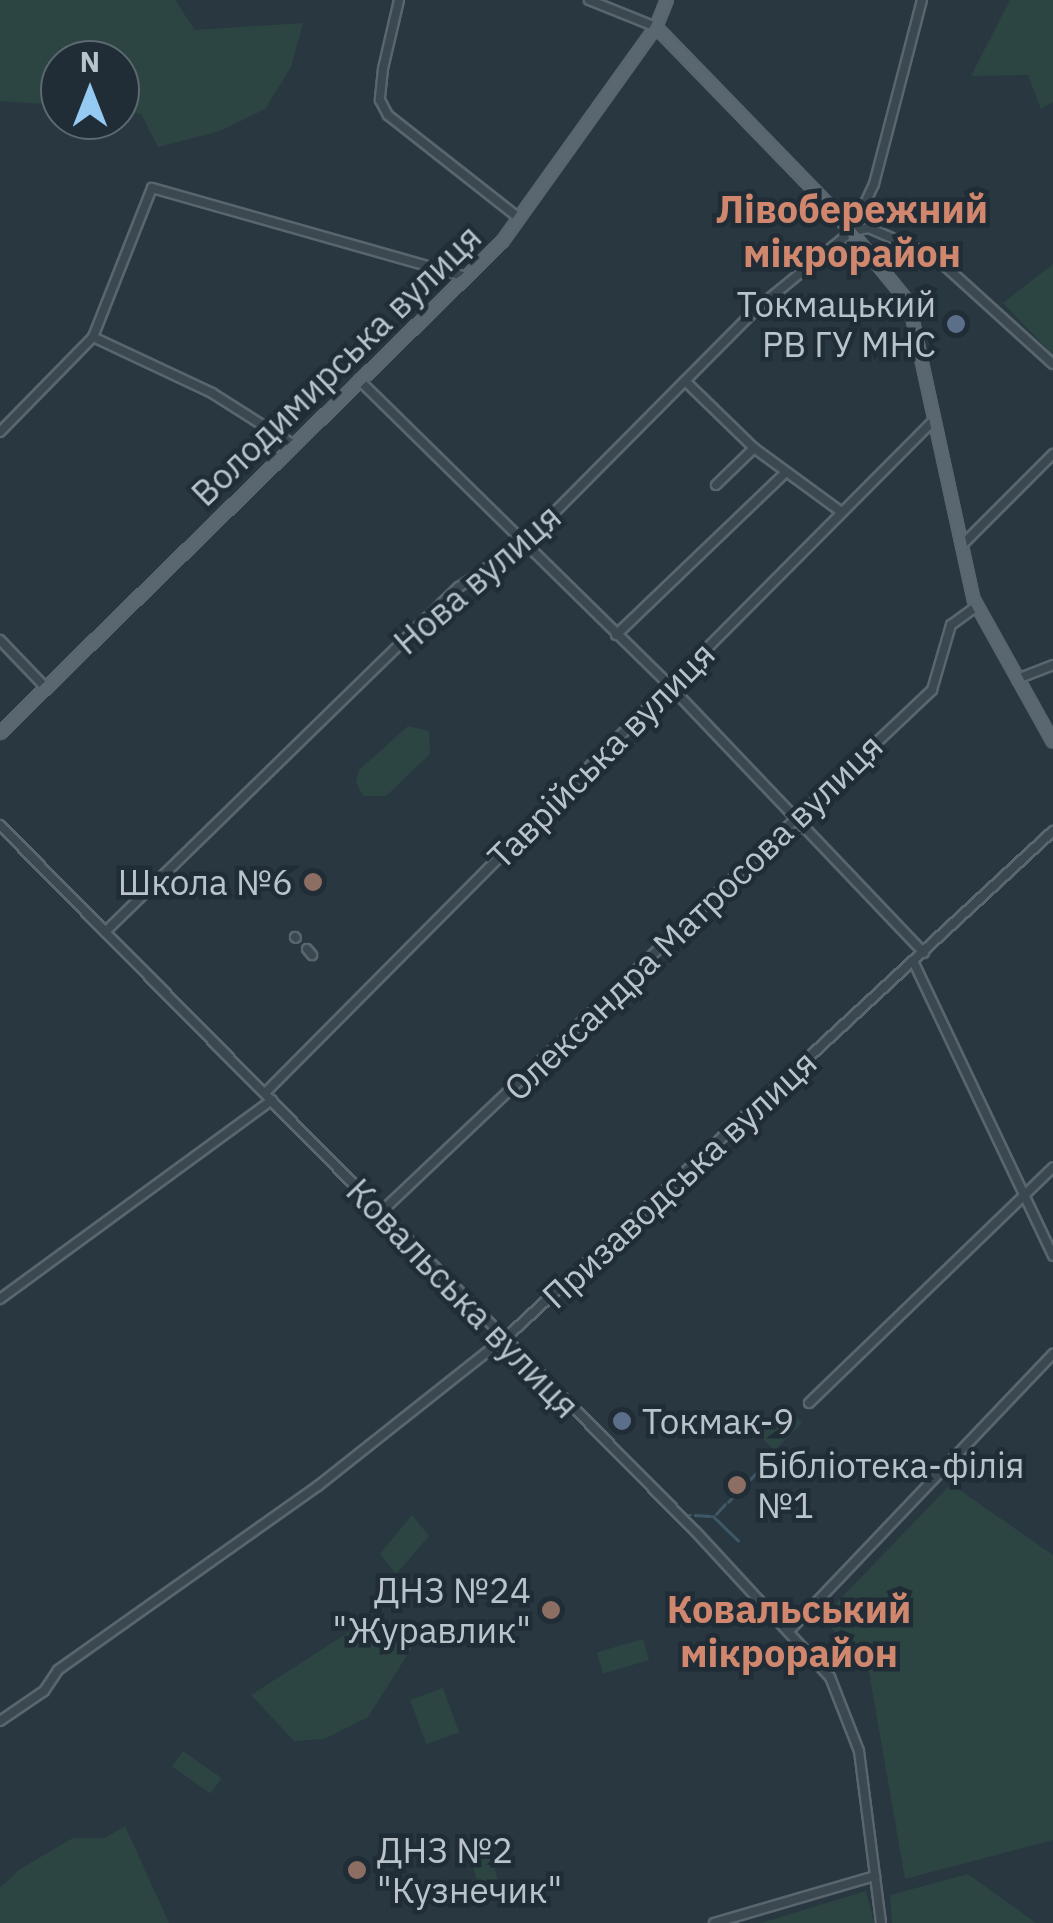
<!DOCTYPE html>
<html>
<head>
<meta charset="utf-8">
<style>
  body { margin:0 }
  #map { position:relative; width:1053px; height:1923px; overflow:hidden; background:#283740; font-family:"IBM Plex Sans",sans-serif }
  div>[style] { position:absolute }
  .green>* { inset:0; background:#2d4542; transform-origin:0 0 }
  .stream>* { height:2.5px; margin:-1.25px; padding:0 1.25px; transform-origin:1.25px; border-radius:1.25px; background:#3f5868 }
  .roads { filter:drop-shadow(2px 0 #59666d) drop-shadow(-2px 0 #59666d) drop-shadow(0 2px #59666d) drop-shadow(0 -2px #59666d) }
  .minor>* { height:8px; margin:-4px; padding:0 4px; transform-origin:4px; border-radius:4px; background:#3c4850 }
  .major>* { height:10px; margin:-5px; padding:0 5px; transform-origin:5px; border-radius:5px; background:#5a6770 }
  .dots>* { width:28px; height:28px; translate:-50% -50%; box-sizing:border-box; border:5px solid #202d36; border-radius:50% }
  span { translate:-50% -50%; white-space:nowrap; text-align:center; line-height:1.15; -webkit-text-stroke:9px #202d36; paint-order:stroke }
  .poi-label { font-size:35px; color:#b8c3ca }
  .right { translate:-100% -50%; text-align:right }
  .left { translate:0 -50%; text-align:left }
  .street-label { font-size:35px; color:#b8c3ca }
  .neighbourhood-label { font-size:38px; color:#d0876e; font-weight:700 }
  .north { position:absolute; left:40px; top:40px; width:100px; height:100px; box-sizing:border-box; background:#202d36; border:2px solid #5d6971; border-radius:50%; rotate:0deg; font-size:28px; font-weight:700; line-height:40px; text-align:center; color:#b8c3ca }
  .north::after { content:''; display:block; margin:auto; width:35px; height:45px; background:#95caf3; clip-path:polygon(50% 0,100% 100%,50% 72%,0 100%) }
</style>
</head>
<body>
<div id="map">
  <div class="green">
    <div style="clip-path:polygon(0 0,175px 0,195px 30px,303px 23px,291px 67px,265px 109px,220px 131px,158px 147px,141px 114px,120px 110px,120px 60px,60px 60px,60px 105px,0 101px)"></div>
    <div style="clip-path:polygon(1010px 0,1053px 0,1053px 102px,1041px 109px,1028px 75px,971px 76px)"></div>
    <div style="clip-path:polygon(1053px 264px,1053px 355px,1003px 303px)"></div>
    <div style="clip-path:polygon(408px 726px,429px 731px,430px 754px,386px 796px,363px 796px,356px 782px,359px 770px)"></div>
    <div style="left:785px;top:1406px;width:24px;height:39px;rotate:45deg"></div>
    <div style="clip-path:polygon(951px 1484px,1053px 1555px,1053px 1840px,905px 1879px,868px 1666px,822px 1618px)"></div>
    <div style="clip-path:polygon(412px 1515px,429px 1536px,396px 1574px,380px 1554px)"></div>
    <div style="clip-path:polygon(374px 1616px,416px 1641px,368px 1717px,324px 1739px,294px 1741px,251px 1695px)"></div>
    <div style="left:643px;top:1639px;width:22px;height:48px;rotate:74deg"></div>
    <div style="left:443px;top:1688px;width:47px;height:35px;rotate:70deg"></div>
    <div style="left:183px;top:1751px;width:47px;height:19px;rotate:35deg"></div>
    <div style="clip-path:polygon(125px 1826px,169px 1923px,0 1923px,0 1888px,20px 1869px,73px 1838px,105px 1838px)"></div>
    <div style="left:489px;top:1852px;width:35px;height:20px;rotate:72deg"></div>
    <div style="clip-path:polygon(968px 1874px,1036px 1923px,892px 1923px,890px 1895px)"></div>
    <div style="clip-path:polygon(866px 1891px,874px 1923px,761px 1923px)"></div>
  </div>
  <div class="stream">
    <div style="left:761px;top:1469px;width:18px;rotate:-47deg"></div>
    <div style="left:728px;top:1502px;width:43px;rotate:-45.9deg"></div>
    <div style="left:716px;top:1514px;width:13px;rotate:-48deg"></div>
    <div style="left:689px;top:1515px;width:2px"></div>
    <div style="left:695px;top:1515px;width:15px;rotate:4deg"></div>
    <div style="left:713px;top:1516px;width:35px;rotate:44deg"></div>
  </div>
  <div class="roads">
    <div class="minor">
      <div style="left:399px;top:0;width:71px;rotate:103.1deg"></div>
      <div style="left:383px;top:69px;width:31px;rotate:96deg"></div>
      <div style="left:380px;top:100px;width:17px;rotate:62deg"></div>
      <div style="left:388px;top:115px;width:167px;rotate:38.2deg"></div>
      <div style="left:589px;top:0;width:72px;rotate:21.9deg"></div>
      <div style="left:852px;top:231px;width:52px;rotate:-64.9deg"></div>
      <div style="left:874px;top:184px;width:190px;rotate:-75.4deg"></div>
      <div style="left:93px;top:337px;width:132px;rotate:25.2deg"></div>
      <div style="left:212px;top:393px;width:97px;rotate:32.4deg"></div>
      <div style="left:359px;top:380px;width:431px;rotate:44.5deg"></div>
      <div style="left:666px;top:682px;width:374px;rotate:46.4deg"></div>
      <div style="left:685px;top:381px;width:96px;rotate:44.2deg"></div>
      <div style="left:754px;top:448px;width:107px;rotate:36.2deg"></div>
      <div style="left:0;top:432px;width:133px;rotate:-45.6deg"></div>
      <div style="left:93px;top:337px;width:160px;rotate:-68.4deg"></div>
      <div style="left:152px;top:188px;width:326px;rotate:15.8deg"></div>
      <div style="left:716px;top:485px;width:53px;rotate:-44.2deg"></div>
      <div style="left:962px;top:545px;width:129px;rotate:-45deg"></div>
      <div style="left:616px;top:635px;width:234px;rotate:-43.8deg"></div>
      <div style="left:0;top:640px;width:66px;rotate:46.2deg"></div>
      <div style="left:1017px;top:679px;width:39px;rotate:-21deg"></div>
      <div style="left:0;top:825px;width:992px;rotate:45.45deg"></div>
      <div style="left:696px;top:1532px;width:197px;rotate:47.3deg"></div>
      <div style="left:830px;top:1677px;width:79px;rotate:68.6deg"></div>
      <div style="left:859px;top:1751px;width:173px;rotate:82.7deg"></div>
      <div style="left:105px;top:932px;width:494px;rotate:-44.3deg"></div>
      <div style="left:459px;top:587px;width:80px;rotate:-34.3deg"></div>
      <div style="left:525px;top:542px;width:327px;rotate:-45.2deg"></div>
      <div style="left:755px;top:310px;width:125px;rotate:-39.2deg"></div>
      <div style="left:852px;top:231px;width:17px;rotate:-10deg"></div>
      <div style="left:869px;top:228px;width:72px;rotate:23.7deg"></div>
      <div style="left:935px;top:257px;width:159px;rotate:42.2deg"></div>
      <div style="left:295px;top:937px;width:1px;rotate:45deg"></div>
      <div style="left:307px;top:949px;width:8px;rotate:50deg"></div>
      <div style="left:914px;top:963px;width:324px;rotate:64.6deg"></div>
      <div style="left:265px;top:1093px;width:950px;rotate:-45.17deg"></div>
      <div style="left:381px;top:1212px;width:759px;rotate:-43.45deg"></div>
      <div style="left:932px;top:690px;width:68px;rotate:-73.7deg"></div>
      <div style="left:951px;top:625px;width:31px;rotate:-36deg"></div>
      <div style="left:0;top:1299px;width:337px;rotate:-36.2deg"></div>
      <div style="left:809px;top:1403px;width:339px;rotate:-44deg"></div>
      <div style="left:789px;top:1631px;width:383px;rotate:-46.4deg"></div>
      <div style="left:0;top:1721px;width:53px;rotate:-34.3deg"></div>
      <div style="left:44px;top:1691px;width:25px;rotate:-56deg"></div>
      <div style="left:58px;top:1670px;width:319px;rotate:-35.3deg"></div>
      <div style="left:318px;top:1486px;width:246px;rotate:-38.4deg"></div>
      <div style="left:511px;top:1333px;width:739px;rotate:-42.81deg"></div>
      <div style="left:714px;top:1923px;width:168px;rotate:-16.3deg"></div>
    </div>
    <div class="major">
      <div style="left:656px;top:27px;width:256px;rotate:45.9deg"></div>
      <div style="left:834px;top:211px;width:119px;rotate:50.8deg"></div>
      <div style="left:909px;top:303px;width:304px;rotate:77.7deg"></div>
      <div style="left:974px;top:600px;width:162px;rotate:60.9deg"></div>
      <div style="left:0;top:733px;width:702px;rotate:-44.37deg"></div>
      <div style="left:502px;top:242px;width:264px;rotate:-54.4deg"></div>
      <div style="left:656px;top:27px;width:29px;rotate:-68deg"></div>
    </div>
  </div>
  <div class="dots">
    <div style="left:956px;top:324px;background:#5c6f8a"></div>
    <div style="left:313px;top:882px;background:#8d6e63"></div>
    <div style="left:622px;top:1421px;background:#5c6f8a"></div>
    <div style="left:737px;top:1485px;background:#8d6e63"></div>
    <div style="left:551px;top:1610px;background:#8d6e63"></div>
    <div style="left:357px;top:1870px;background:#8d6e63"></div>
  </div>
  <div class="poi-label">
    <span class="right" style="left:936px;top:324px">Токмацький<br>РВ ГУ МНС</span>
    <span class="right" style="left:293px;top:882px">Школа №6</span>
    <span class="left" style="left:642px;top:1421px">Токмак-9</span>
    <span class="left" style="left:757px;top:1485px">Бібліотека-філія<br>№1</span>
    <span class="right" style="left:531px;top:1610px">ДНЗ №24<br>"Журавлик"</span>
    <span class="left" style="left:377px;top:1870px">ДНЗ №2<br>"Кузнечик"</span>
  </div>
  <div class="street-label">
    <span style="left:336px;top:365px;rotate:-44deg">Володимирська вулиця</span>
    <span style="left:477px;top:579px;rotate:-41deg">Нова вулиця</span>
    <span style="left:601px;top:755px;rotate:-45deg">Таврійська вулиця</span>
    <span style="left:693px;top:917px;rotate:-44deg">Олександра Матросова вулиця</span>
    <span style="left:679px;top:1179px;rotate:-43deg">Призаводська вулиця</span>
    <span style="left:463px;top:1298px;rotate:46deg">Ковальська вулиця</span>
  </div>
  <div class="neighbourhood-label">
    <span style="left:852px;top:231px">Лівобережний<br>мікрорайон</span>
    <span style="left:789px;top:1631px">Ковальський<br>мікрорайон</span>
  </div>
  <div class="north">N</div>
</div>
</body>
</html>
